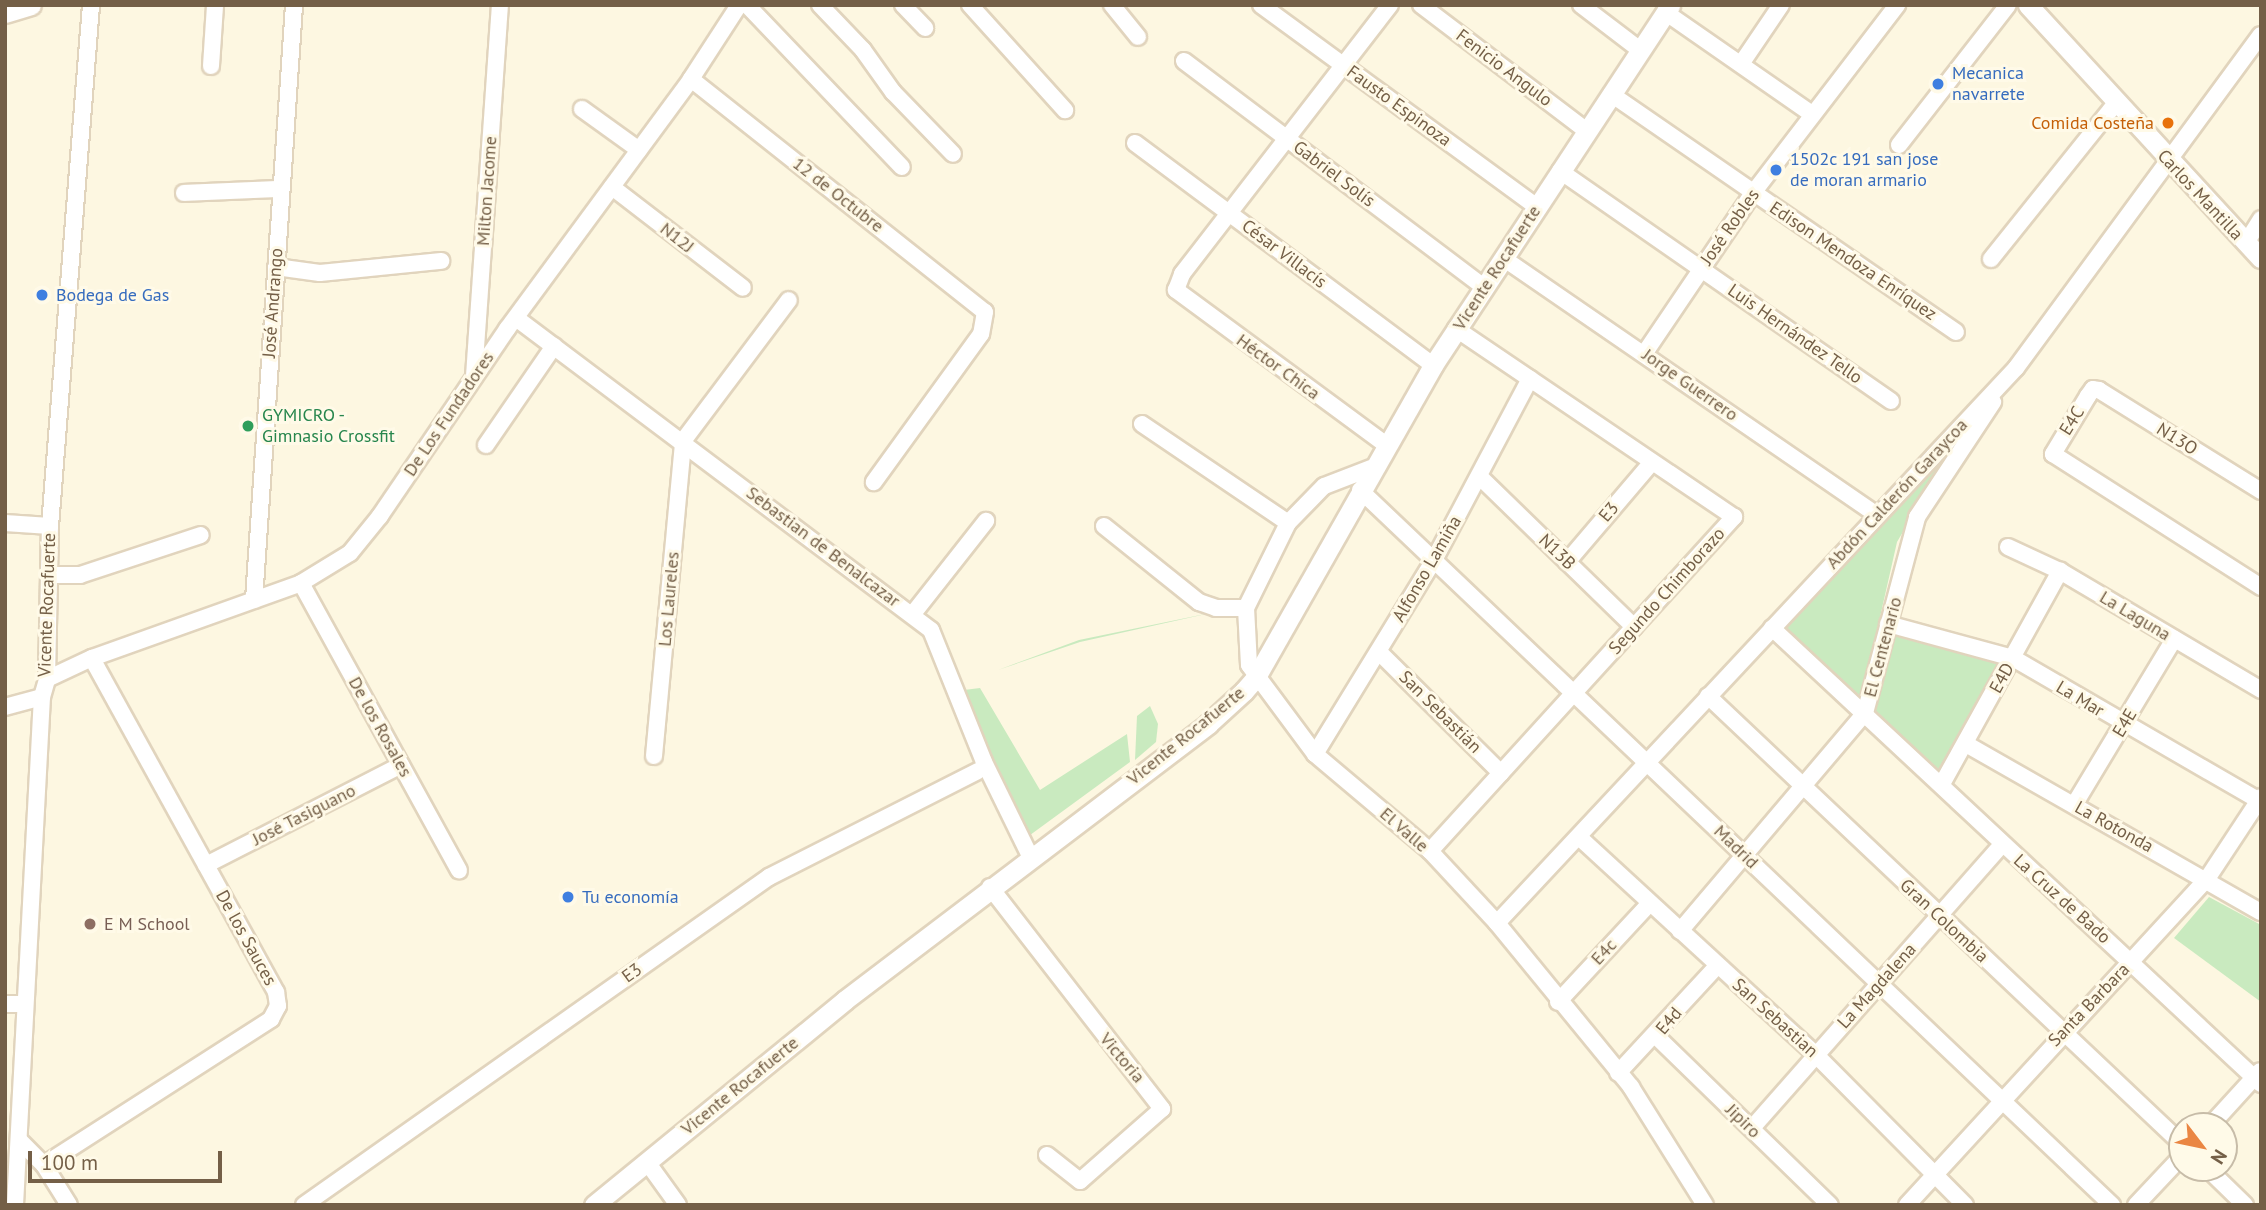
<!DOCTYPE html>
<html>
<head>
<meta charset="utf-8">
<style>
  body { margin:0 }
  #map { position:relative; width:2266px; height:1210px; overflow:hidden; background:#fdf7e1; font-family:"PT Sans",sans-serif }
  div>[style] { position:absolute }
  .green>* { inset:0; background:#c9eabf }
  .roads { filter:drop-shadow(2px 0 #e1d4bd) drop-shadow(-2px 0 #e1d4bd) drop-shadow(0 2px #e1d4bd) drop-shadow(0 -2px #e1d4bd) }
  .minor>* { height:16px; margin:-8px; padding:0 8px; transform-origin:8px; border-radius:8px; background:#fff }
  .tertiary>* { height:19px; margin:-9.5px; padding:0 9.5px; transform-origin:9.5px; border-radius:9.5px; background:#fff }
  .dots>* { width:19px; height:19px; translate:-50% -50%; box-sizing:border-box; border:4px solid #fffae8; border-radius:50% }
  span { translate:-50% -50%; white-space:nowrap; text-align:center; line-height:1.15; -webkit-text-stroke:6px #fffae8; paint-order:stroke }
  .street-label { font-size:18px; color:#745f47 }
  .shop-label { font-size:18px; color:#366cbe }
  .left { translate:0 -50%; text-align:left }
  .food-label { font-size:18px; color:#c56008 }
  .right { translate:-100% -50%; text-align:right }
  .leisure-label { font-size:18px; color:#27864d }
  .education-label { font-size:18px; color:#785e54 }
  .frame { position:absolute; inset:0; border:7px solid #745f47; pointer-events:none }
  .north { position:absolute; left:2168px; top:1112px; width:70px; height:70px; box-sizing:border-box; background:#fffae8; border:2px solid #c7bca8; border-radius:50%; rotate:122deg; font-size:19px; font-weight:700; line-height:28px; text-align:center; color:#745f47 }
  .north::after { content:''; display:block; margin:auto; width:24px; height:32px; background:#ea8643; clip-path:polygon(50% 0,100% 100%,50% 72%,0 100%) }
  .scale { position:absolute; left:28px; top:1151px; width:194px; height:32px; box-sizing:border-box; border:4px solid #745f47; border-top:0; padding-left:9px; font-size:21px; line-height:24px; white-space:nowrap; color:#745f47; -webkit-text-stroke:5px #fffae8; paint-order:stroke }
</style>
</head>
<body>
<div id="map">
  <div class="green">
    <div style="clip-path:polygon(1955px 443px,1897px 542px,1861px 701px,1782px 627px)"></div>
    <div style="clip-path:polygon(1215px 612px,1080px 642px,998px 670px,1079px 640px)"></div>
    <div style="clip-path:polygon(1893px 630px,2006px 661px,1940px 774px,1872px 711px)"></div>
    <div style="clip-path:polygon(980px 688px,1040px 790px,1127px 734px,1130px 762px,1026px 838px,956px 691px)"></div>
    <div style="clip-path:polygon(1150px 706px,1158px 724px,1156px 742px,1135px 760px,1137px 716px)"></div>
    <div style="clip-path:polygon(2209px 897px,2261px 925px,2261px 1002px,2174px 938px)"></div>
  </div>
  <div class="roads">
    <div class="minor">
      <div style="left:747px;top:5px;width:224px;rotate:46.3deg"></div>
      <div style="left:820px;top:5px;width:62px;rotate:46.3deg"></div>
      <div style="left:863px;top:50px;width:52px;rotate:54.5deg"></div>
      <div style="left:893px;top:92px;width:86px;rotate:45.9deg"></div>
      <div style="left:903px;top:5px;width:32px;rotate:46deg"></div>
      <div style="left:970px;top:5px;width:142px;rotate:47.9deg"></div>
      <div style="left:1112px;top:5px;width:41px;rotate:50.9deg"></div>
      <div style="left:1261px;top:5px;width:342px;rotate:36.2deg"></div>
      <div style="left:1421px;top:5px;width:208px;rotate:37.2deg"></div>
      <div style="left:1581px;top:5px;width:74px;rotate:37.3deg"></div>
      <div style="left:1665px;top:12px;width:179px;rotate:34.8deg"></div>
      <div style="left:1184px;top:61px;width:376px;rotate:37deg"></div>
      <div style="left:1741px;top:64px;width:71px;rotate:-55.9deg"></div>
      <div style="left:211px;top:66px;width:61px;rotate:-86.2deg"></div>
      <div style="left:691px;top:79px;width:375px;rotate:38.4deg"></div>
      <div style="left:985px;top:312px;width:22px;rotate:100deg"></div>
      <div style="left:981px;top:334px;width:183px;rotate:125.9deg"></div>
      <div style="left:1611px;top:94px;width:419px;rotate:34.6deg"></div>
      <div style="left:582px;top:109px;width:70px;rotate:35.7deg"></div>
      <div style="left:1135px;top:143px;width:372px;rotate:36.7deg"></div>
      <div style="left:1899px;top:145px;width:177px;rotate:-52.1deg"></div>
      <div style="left:1560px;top:171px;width:403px;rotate:34.8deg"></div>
      <div style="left:612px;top:187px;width:165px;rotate:37.6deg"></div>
      <div style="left:184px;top:193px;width:97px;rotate:-2.4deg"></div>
      <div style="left:2246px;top:243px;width:28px;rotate:-58deg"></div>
      <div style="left:1503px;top:258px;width:452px;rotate:34.5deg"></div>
      <div style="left:1991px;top:259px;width:198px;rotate:-51.3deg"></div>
      <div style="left:276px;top:267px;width:44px;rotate:7.8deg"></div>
      <div style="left:320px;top:273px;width:122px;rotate:-5.7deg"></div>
      <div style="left:516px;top:318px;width:519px;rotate:36.94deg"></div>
      <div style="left:931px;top:630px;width:142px;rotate:68.1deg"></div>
      <div style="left:984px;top:762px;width:105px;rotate:63.9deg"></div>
      <div style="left:1644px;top:354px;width:194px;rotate:-55.9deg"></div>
      <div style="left:1753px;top:193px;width:237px;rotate:-52.5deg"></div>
      <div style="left:474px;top:376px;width:372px;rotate:-86deg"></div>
      <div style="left:1142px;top:424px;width:176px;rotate:34.1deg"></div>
      <div style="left:1385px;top:444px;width:260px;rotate:-143.6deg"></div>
      <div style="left:1176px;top:290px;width:17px;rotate:-69deg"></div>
      <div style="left:1182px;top:274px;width:340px;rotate:-52.3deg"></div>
      <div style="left:486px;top:445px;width:120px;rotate:-55.5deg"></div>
      <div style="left:1371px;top:468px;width:50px;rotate:159deg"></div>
      <div style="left:1324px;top:486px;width:52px;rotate:134.2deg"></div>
      <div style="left:1288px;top:523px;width:95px;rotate:116.3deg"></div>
      <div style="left:1246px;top:608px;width:57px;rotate:87deg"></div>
      <div style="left:1249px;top:665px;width:111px;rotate:53.4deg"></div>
      <div style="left:1315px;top:754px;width:150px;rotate:40.1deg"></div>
      <div style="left:1430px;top:851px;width:98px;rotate:47.1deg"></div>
      <div style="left:1497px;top:923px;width:212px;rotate:50.7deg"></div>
      <div style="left:1631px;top:1087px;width:139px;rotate:57.9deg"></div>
      <div style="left:1480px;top:477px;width:215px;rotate:44.2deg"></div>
      <div style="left:1360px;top:490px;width:1038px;rotate:43.56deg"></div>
      <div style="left:2261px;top:491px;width:191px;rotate:-148.1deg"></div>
      <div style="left:2099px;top:390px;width:6px;rotate:-171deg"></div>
      <div style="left:2093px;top:389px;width:9px;rotate:126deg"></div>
      <div style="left:2088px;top:396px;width:68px;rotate:121.1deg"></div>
      <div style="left:2053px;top:454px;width:247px;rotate:32.6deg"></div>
      <div style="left:5px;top:523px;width:45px;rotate:3.8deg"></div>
      <div style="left:1104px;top:526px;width:122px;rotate:38.7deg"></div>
      <div style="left:1199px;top:602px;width:18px;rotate:19deg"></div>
      <div style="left:1216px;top:608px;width:30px"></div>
      <div style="left:2008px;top:547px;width:57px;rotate:24.8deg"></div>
      <div style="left:2060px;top:571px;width:234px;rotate:30.6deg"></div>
      <div style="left:1567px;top:562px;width:131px;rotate:-49.6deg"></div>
      <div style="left:49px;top:575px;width:31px"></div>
      <div style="left:80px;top:575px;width:127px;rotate:-18.3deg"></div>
      <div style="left:301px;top:583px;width:328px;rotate:61.2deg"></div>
      <div style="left:254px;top:600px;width:596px;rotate:-86.15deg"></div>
      <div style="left:912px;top:615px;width:120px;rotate:-51.8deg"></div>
      <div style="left:1888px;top:624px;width:130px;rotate:15.2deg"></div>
      <div style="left:2013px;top:658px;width:287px;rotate:30.1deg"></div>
      <div style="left:1772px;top:628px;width:669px;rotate:43deg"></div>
      <div style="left:1379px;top:652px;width:172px;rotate:44.8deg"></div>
      <div style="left:47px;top:679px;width:50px;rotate:-25deg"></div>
      <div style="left:92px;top:658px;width:222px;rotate:-19.7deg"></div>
      <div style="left:301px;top:583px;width:57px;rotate:-31.5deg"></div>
      <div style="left:350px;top:553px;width:48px;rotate:-51deg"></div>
      <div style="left:380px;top:516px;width:226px;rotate:-55.8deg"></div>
      <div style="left:507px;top:329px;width:310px;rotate:-53.6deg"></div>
      <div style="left:691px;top:79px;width:88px;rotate:-57deg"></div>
      <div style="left:1708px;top:696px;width:652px;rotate:43.38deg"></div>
      <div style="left:5px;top:707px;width:38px;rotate:-15deg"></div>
      <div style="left:1966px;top:744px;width:339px;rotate:29.7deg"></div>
      <div style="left:1315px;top:754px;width:228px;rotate:-58.5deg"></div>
      <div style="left:1434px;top:560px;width:205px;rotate:-62.1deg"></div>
      <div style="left:654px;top:756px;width:316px;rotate:-84.7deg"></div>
      <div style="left:683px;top:441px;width:176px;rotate:-53.1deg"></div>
      <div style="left:1942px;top:784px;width:244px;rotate:-61deg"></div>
      <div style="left:2074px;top:805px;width:194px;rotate:-58.9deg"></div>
      <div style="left:1579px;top:837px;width:321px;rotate:42.6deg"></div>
      <div style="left:1815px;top:1054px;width:213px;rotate:45.2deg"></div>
      <div style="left:1430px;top:851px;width:452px;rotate:-47.7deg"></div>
      <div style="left:1734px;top:517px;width:336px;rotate:-145.9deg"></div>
      <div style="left:206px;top:865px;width:219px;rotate:-27.1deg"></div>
      <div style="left:990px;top:887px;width:281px;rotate:52.2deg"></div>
      <div style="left:1162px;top:1109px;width:109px;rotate:138.7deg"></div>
      <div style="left:1080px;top:1181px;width:42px;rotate:-141.8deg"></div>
      <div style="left:1497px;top:923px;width:760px;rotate:-46.92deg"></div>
      <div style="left:2016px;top:368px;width:413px;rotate:-53.7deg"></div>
      <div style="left:1680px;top:931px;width:286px;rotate:-49.7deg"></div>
      <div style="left:1865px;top:713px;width:203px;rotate:-75.1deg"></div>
      <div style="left:1917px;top:517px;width:138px;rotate:-56.5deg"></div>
      <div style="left:1558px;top:1002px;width:135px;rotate:-47.1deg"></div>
      <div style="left:5px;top:1004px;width:20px"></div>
      <div style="left:1657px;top:1037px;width:241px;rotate:44.2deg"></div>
      <div style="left:1618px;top:1073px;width:146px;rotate:-47.2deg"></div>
      <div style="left:2210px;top:1126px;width:74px;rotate:-47.7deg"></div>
      <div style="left:1752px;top:1128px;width:378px;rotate:-48.6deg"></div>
      <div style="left:20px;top:1141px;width:34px;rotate:45deg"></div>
      <div style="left:44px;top:1165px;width:47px;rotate:58deg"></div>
      <div style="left:647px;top:1162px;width:53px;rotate:54.2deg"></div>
      <div style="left:44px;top:1165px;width:270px;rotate:-32.7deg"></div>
      <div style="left:271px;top:1019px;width:15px;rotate:-62deg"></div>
      <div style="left:278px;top:1006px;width:14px;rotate:-98deg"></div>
      <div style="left:276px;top:992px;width:381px;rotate:-118.9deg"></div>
      <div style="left:2207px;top:1168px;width:53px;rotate:44.2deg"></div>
      <div style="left:15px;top:1205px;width:509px;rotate:-86.96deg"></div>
      <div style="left:42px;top:697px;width:19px;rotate:-74deg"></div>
      <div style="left:47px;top:679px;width:153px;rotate:-88.9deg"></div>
      <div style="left:50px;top:526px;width:523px;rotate:-85.5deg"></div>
      <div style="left:304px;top:1205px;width:569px;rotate:-35.2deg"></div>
      <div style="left:769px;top:877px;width:234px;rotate:-26.9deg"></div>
      <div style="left:1907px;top:1205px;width:443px;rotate:-47.4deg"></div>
      <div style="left:2207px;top:879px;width:98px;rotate:-56.6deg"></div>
      <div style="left:2136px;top:1205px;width:67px;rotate:-46.8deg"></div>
    </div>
    <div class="tertiary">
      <div style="left:2028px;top:5px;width:344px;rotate:47.4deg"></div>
      <div style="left:5px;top:13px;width:27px;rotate:-17deg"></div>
      <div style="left:594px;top:1205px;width:324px;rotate:-39.2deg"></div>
      <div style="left:845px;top:1000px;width:456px;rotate:-37.2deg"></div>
      <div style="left:1208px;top:724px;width:49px;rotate:-42.5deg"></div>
      <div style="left:1244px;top:691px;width:18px;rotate:-49deg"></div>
      <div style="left:1256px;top:677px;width:359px;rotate:-60.4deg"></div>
      <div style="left:1433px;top:365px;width:431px;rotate:-56.6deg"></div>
    </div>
  </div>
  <div class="dots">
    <div style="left:1938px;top:84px;background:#3f7fe0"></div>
    <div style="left:2168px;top:123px;background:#e8710a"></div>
    <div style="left:1776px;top:170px;background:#3f7fe0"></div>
    <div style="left:42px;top:295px;background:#3f7fe0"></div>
    <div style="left:248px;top:426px;background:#2e9e5b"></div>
    <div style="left:568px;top:897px;background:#3f7fe0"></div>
    <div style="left:90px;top:924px;background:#8d6e63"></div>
  </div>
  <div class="street-label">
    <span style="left:1504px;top:68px;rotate:37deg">Fenicio Angulo</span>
    <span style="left:1399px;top:106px;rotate:36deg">Fausto Espinoza</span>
    <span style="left:1334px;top:174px;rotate:37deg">Gabriel Solís</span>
    <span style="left:487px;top:191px;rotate:-86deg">Milton Jacome</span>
    <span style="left:838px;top:195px;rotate:38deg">12 de Octubre</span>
    <span style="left:2200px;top:195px;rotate:47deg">Carlos Mantilla</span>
    <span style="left:1730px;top:227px;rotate:-55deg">José Robles</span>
    <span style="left:677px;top:238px;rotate:38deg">N12J</span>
    <span style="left:1284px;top:254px;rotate:37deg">César Villacís</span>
    <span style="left:1853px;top:261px;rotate:34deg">Edison Mendoza Enríquez</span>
    <span style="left:1497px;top:268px;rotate:-57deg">Vicente Rocafuerte</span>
    <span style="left:273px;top:303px;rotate:-86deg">José Andrango</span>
    <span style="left:1795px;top:334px;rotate:35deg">Luis Hernández Tello</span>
    <span style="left:1278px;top:367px;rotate:36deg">Héctor Chica</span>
    <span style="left:1690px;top:385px;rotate:35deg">Jorge Guerrero</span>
    <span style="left:449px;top:414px;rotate:-56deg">De Los Fundadores</span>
    <span style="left:2072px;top:421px;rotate:-58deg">E4C</span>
    <span style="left:2177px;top:439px;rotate:32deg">N13O</span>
    <span style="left:1897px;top:494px;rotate:-47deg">Abdón Calderón Garaycoa</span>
    <span style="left:1609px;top:512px;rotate:-50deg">E3</span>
    <span style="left:823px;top:547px;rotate:37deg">Sebastian de Benalcazar</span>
    <span style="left:1557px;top:552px;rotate:44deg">N13B</span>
    <span style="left:1427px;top:569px;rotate:-60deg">Alfonso Lamiña</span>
    <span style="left:1667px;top:591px;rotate:-48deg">Segundo Chimborazo</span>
    <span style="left:669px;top:599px;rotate:-85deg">Los Laureles</span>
    <span style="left:47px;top:605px;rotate:-88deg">Vicente Rocafuerte</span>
    <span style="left:2135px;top:616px;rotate:31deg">La Laguna</span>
    <span style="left:1883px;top:647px;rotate:-75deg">El Centenario</span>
    <span style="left:2002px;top:678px;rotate:-61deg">E4D</span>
    <span style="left:2080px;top:699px;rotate:31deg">La Mar</span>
    <span style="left:1440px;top:712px;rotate:45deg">San Sebastián</span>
    <span style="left:2125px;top:723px;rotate:-59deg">E4E</span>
    <span style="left:380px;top:727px;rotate:61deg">De los Rosales</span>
    <span style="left:1186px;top:736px;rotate:-39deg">Vicente Rocafuerte</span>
    <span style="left:304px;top:815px;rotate:-27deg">José Tasiguano</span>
    <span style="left:2114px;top:827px;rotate:29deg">La Rotonda</span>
    <span style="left:1404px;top:830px;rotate:41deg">El Valle</span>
    <span style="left:1736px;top:847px;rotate:44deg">Madrid</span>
    <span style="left:2062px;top:899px;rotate:42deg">La Cruz de Bado</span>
    <span style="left:1944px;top:921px;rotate:43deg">Gran Colombia</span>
    <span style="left:246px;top:938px;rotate:61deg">De los Sauces</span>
    <span style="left:1604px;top:952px;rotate:-47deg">E4c</span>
    <span style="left:632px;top:973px;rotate:-36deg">E3</span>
    <span style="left:1877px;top:986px;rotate:-48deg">La Magdalena</span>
    <span style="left:2089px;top:1005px;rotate:-46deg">Santa Barbara</span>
    <span style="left:1775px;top:1018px;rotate:42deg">San Sebastian</span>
    <span style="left:1669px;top:1021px;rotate:-50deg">E4d</span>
    <span style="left:1122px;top:1058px;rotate:50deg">Victoria</span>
    <span style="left:740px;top:1086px;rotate:-39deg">Vicente Rocafuerte</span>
    <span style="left:1743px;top:1121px;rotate:44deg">Jipiro</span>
  </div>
  <div class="shop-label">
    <span class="left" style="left:1952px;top:84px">Mecanica<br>navarrete</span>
    <span class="left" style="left:1790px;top:170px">1502c 191 san jose<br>de moran armario</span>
    <span class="left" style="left:56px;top:295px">Bodega de Gas</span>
    <span class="left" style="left:582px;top:897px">Tu economía</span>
  </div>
  <div class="food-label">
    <span class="right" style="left:2154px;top:123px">Comida Costeña</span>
  </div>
  <div class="leisure-label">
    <span class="left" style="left:262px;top:426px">GYMICRO -<br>Gimnasio Crossfit</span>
  </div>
  <div class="education-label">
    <span class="left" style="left:104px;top:924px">E M School</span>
  </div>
  <div class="frame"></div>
  <div class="north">N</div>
  <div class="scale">100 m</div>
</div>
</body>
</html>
